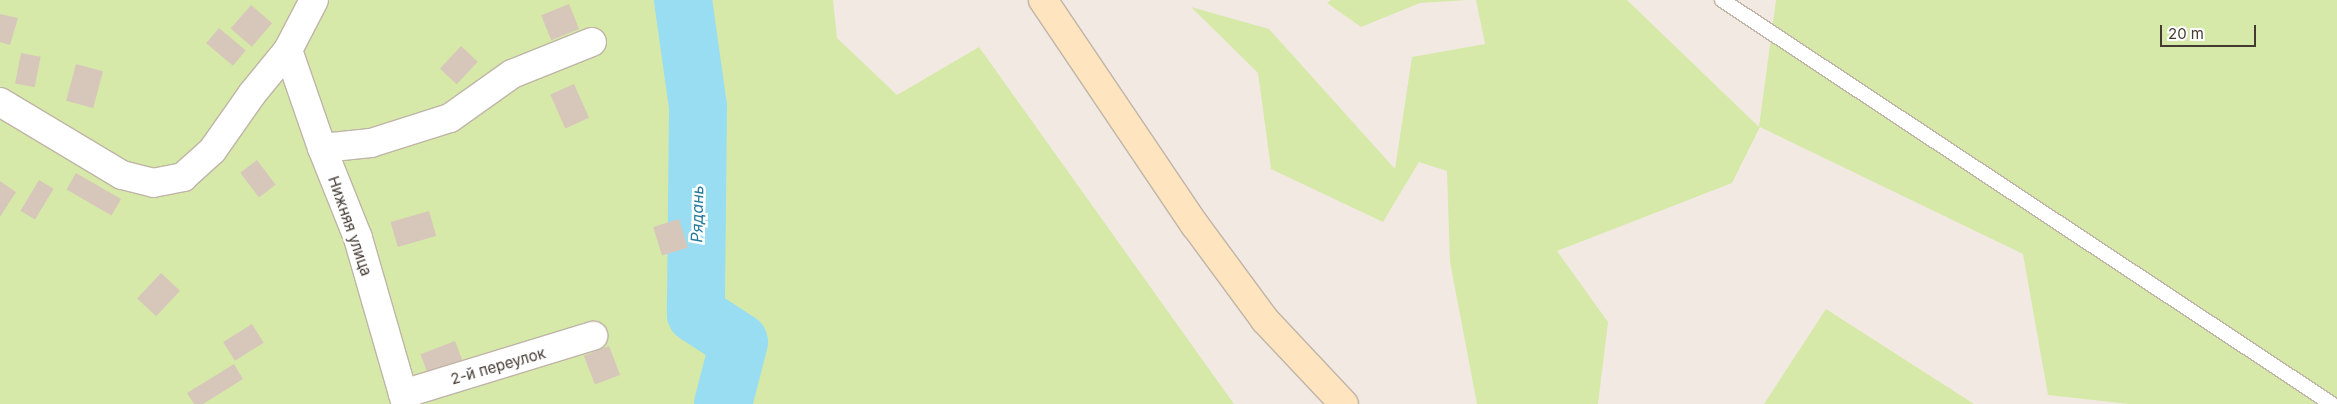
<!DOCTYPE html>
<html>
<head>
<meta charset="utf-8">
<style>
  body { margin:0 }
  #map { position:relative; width:2337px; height:404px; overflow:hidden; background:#f2eae2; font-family:Inter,sans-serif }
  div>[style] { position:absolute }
  .green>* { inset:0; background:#d6e9a8 }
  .river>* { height:58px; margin:-29px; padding:0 29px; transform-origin:29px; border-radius:29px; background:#99ddf3 }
  .building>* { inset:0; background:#d7c7ba; transform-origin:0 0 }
  .roads { filter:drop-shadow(1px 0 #c0b4a7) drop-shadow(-1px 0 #c0b4a7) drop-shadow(0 1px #c0b4a7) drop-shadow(0 -1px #c0b4a7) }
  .lane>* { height:14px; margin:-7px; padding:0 7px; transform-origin:7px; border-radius:7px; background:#fff }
  .street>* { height:28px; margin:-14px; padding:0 14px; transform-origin:14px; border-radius:14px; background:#fff }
  .secondary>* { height:28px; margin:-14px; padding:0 14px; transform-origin:14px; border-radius:14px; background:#ffe5bf }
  span { translate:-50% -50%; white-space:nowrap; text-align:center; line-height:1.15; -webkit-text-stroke:5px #fff; paint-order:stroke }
  .street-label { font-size:15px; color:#433a32 }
  .water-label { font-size:16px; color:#247b9b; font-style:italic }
  .scale { position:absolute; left:2160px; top:25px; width:96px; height:22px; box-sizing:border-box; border:2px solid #433a32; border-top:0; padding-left:6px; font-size:15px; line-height:18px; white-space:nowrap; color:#433a32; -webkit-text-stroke:4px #fff; paint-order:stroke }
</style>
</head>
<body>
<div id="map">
  <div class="green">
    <div style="clip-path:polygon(0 0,833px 0,837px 38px,897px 95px,979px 47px,1234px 404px,0 404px)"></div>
    <div style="clip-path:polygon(1331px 0,1468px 0,1420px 3px,1361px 27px,1327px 3px)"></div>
    <div style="clip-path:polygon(1476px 0,1627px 0,1759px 127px,1776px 0,2337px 0,2337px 404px,2129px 404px,2048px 395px,2023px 254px,1760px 127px,1732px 183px,1557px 251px,1608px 322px,1598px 404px,1477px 404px,1450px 262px,1447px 171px,1419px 162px,1383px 222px,1271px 169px,1258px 73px,1191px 7px,1269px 29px,1395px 169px,1412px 57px,1485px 44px)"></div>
    <div style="clip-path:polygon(1826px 309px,1974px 404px,1764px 404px)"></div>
  </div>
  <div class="river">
    <div style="left:683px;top:0;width:108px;rotate:82deg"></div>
    <div style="left:698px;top:107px;width:207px;rotate:90.6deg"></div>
    <div style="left:696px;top:314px;width:51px;rotate:33.1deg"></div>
    <div style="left:739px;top:342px;width:64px;rotate:104.5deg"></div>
  </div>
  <div class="building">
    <div style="left:569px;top:4px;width:27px;height:30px;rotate:68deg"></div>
    <div style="left:251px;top:5px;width:28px;height:31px;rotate:41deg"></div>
    <div style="clip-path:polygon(0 14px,18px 18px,10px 45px,0 42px)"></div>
    <div style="left:219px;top:28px;width:35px;height:20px;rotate:40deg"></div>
    <div style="left:461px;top:46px;width:23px;height:31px;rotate:43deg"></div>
    <div style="left:21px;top:53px;width:20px;height:31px;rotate:11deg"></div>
    <div style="left:76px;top:64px;width:28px;height:38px;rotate:15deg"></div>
    <div style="left:574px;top:84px;width:37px;height:26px;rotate:66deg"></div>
    <div style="left:257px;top:160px;width:31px;height:21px;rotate:53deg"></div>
    <div style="left:76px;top:173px;width:52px;height:19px;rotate:30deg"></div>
    <div style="left:39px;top:180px;width:17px;height:36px;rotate:31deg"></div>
    <div style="clip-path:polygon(0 181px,16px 192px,0 217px)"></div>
    <div style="left:429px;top:211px;width:26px;height:40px;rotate:74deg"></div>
    <div style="left:679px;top:219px;width:30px;height:27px;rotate:73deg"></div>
    <div style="left:161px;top:273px;width:26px;height:35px;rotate:43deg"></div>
    <div style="left:252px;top:324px;width:22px;height:34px;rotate:58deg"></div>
    <div style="left:455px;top:341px;width:22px;height:37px;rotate:69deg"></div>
    <div style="left:609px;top:346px;width:31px;height:27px;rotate:69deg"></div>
    <div style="clip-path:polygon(234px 364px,243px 379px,203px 404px,194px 404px,187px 393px)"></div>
  </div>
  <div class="roads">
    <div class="lane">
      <div style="left:1722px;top:0;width:732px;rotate:33.52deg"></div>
    </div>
    <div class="street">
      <div style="left:288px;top:50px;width:104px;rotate:70.9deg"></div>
      <div style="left:322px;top:148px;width:97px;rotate:68.2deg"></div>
      <div style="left:358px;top:238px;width:173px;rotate:73.9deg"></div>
      <div style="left:0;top:102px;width:142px;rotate:30.9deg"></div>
      <div style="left:122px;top:175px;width:32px;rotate:14deg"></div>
      <div style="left:153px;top:183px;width:31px;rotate:-11deg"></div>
      <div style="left:183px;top:177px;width:39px;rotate:-42deg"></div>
      <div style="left:212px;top:151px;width:70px;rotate:-54.9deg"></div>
      <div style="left:252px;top:94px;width:57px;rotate:-50.7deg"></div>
      <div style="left:288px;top:50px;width:56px;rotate:-62.5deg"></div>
      <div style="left:322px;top:148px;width:49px;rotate:-5.8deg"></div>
      <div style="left:371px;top:143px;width:83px;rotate:-17.6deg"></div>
      <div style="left:450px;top:118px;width:76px;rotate:-35.4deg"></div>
      <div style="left:512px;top:74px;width:86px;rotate:-21.8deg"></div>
      <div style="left:403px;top:394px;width:199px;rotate:-17deg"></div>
    </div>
    <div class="secondary">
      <div style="left:1043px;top:0;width:272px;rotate:56deg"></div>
      <div style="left:1195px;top:225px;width:118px;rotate:53.6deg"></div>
      <div style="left:1265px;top:320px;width:115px;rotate:46.8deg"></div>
    </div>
  </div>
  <div class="street-label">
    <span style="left:350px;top:226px;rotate:71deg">Нижняя улица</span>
    <span style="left:498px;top:366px;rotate:-16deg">2-й переулок</span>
  </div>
  <div class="water-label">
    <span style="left:697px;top:214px;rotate:-89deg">Рядань</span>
  </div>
  <div class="scale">20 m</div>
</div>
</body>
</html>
